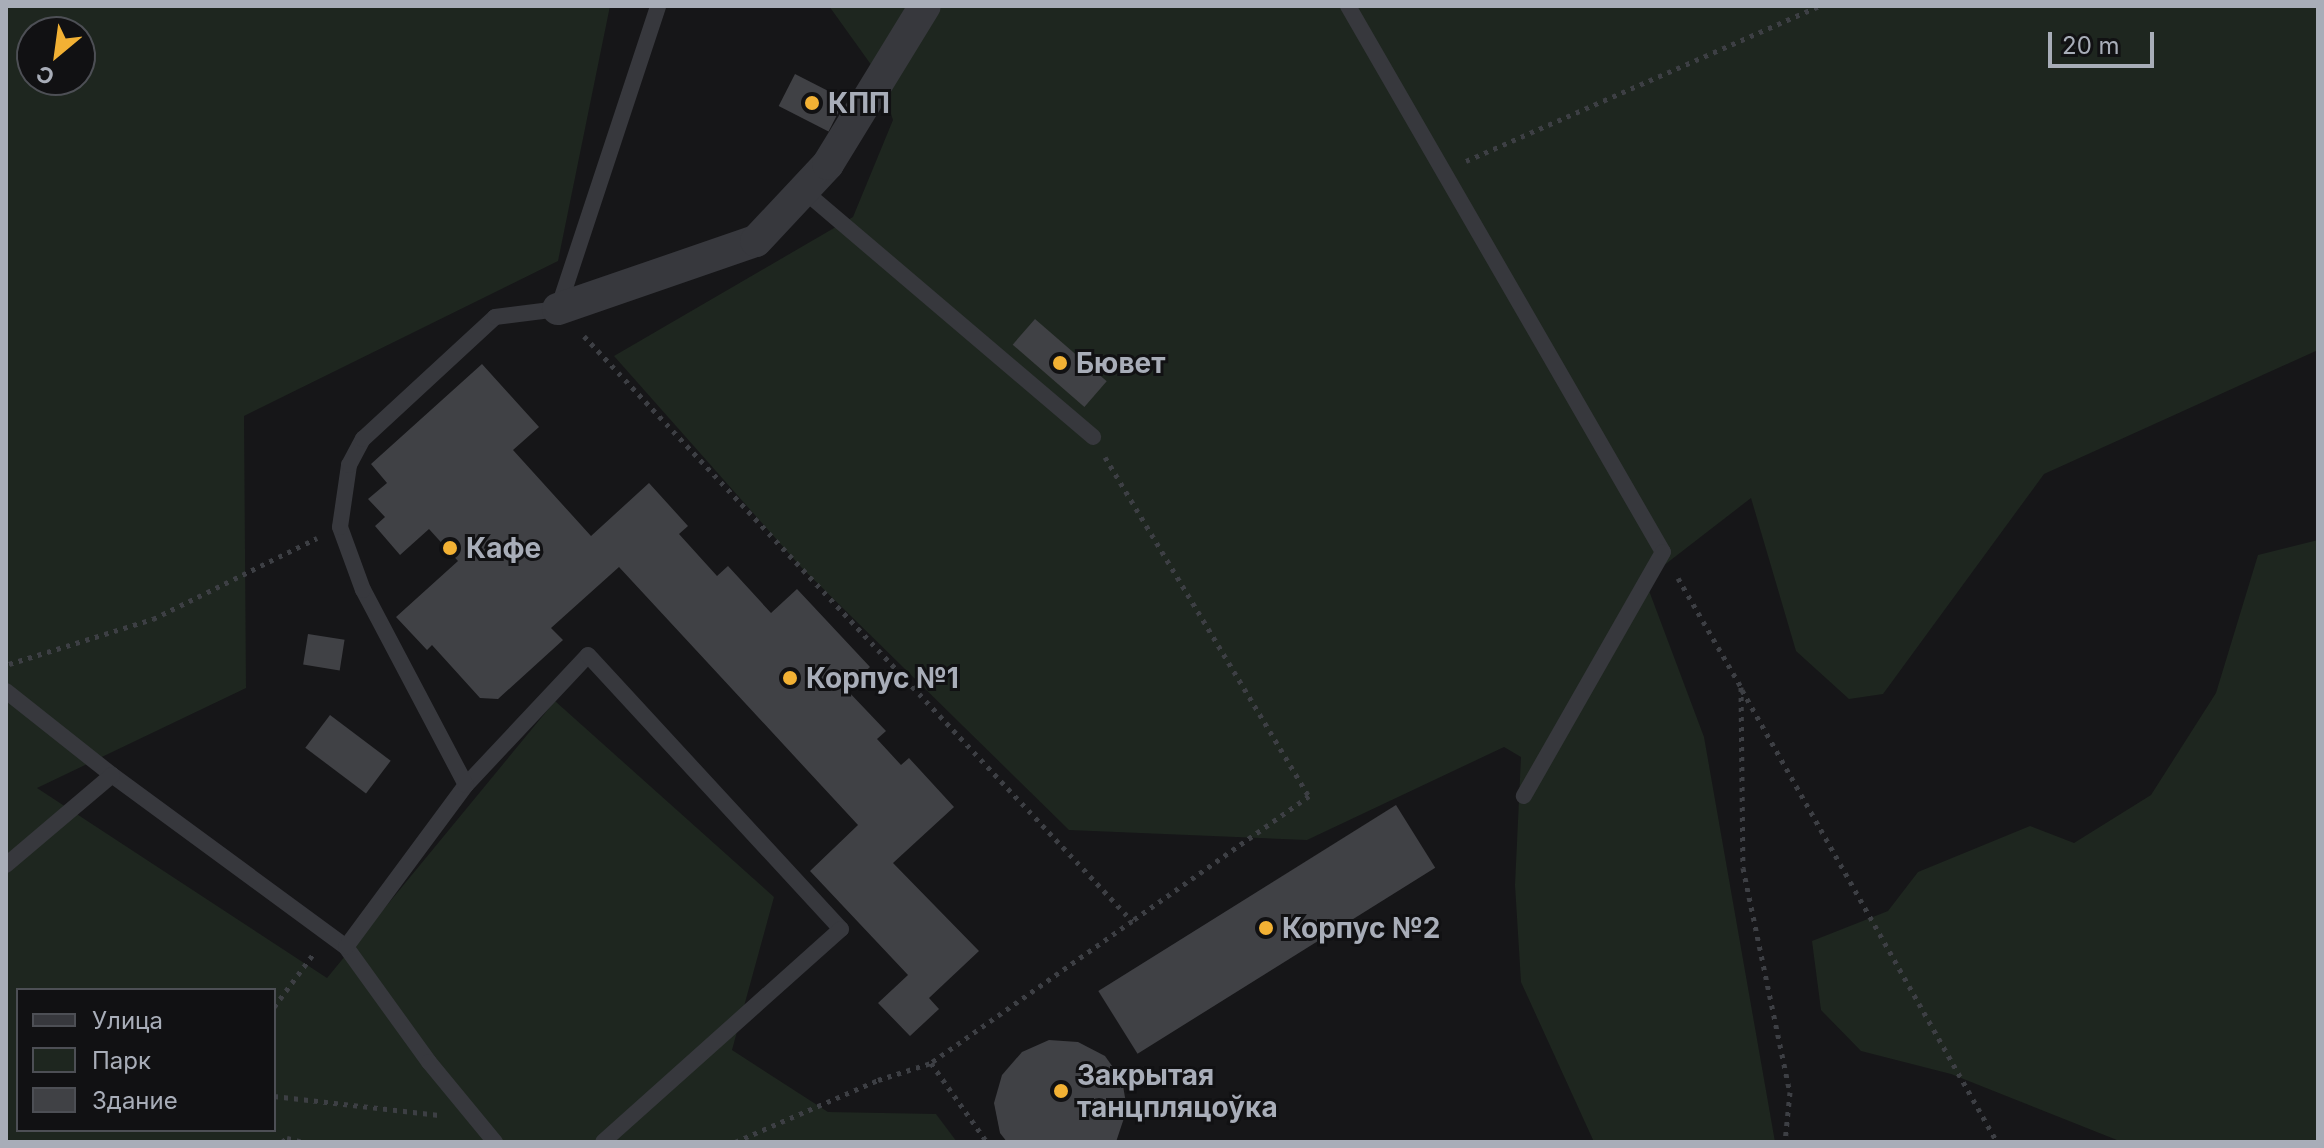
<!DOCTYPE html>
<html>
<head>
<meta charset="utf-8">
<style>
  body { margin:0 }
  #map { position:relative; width:2324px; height:1148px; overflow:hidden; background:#161618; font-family:Inter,sans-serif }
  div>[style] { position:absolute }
  .green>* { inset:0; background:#1e261f }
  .building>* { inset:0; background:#404145; transform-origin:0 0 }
  .path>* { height:5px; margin-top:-2.5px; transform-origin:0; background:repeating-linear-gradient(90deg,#3d3f44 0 4px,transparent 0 10px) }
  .service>* { height:16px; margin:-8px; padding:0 8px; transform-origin:8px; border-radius:8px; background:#37383d }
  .minor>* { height:32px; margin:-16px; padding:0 16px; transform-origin:16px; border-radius:16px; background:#37383d }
  .dots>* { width:22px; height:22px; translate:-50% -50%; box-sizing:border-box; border:4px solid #111113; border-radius:50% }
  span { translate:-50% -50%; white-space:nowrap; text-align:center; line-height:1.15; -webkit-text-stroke:6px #111113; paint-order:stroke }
  .poi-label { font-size:28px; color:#a8adb8; font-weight:700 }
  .left { translate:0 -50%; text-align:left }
  .frame { position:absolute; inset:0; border:8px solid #a8adb8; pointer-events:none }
  .legend { position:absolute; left:16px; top:988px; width:260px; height:144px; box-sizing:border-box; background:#111113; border:2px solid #4d4f55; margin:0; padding:10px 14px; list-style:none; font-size:24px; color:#a8adb8 }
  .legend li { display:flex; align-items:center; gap:16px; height:40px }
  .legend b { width:40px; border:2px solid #4d4f55 }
  .north { position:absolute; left:16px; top:16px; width:80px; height:80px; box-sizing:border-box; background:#111113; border:2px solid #4d4f55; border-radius:50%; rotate:209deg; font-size:22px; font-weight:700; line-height:32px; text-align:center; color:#a8adb8 }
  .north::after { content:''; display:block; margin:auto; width:28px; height:36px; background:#f2b134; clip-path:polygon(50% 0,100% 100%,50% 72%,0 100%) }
  .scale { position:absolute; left:2048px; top:32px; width:106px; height:36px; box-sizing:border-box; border:4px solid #a8adb8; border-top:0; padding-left:10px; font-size:24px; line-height:28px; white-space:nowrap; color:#a8adb8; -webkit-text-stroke:6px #111113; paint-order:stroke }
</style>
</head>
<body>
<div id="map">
  <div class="green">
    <div style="clip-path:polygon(evenodd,6px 6px,610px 6px,558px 261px,244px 416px,246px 688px,37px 788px,327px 978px,555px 701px,774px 897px,732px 1050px,828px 1112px,936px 1114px,957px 1142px,6px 1142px,6px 6px,32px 32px,80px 32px,80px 80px,32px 80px,32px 32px,6px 6px,18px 990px,274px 990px,274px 1130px,18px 1130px,18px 990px)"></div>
    <div style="clip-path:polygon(829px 6px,2318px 6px,2318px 350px,2044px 474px,1883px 694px,1849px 699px,1796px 651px,1751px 498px,1645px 580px,1704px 737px,1775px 1142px,1594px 1142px,1521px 982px,1515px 885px,1521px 757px,1504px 747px,1307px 840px,1069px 830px,801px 567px,614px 356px,853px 217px,893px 120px,877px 73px)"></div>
    <div style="clip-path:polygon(2318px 540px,2318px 1142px,2122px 1142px,1951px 1074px,1861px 1051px,1821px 1010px,1812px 941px,1888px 911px,1918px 872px,2030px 826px,2074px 843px,2151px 795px,2216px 693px,2258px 555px)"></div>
  </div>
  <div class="building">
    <div style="left:795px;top:74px;width:56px;height:36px;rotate:27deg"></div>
    <div style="left:1035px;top:319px;width:95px;height:34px;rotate:41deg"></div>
    <div style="clip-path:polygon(482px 364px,539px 427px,513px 450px,591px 536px,649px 483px,688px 526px,679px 534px,717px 576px,728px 566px,771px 613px,797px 589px,870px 667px,846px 689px,886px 731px,877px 739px,901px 765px,909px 758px,954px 807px,893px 863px,979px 951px,929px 998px,939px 1009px,910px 1036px,878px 1003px,908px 975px,810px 871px,858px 825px,619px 567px,551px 628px,563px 640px,498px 699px,480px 698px,432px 645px,427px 650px,396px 617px,458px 561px,429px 529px,400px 555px,375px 526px,385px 517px,368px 499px,387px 483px,371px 464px)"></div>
    <div style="left:308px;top:634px;width:37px;height:31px;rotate:9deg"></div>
    <div style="left:330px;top:715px;width:76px;height:41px;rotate:37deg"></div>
    <div style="left:1396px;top:805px;width:74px;height:351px;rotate:58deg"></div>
    <div style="clip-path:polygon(1049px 1040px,1078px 1042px,1105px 1056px,1122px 1080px,1127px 1109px,1116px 1142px,1007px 1142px,1000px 1133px,994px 1103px,1002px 1075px,1022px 1052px)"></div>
  </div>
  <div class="path">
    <div style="left:1466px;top:161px;width:386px;rotate:-23.7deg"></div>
    <div style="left:584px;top:336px;width:802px;rotate:46.87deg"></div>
    <div style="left:1132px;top:921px;width:246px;rotate:144.8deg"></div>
    <div style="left:1105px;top:457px;width:396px;rotate:59deg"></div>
    <div style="left:1309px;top:796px;width:217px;rotate:144.8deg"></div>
    <div style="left:1678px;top:578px;width:126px;rotate:60deg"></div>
    <div style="left:1741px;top:687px;width:181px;rotate:89.4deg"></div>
    <div style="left:1743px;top:868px;width:229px;rotate:78.2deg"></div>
    <div style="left:1790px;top:1092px;width:50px;rotate:95.7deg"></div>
    <div style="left:9px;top:664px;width:151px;rotate:-17.4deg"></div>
    <div style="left:153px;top:619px;width:183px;rotate:-26.3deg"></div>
    <div style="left:1742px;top:690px;width:519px;rotate:60.57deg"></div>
    <div style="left:274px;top:1007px;width:67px;rotate:-53.5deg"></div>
    <div style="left:274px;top:1096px;width:166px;rotate:6.6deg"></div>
    <div style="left:282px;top:1142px;width:6px;rotate:-39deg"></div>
    <div style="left:287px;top:1138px;width:16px;rotate:14deg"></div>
    <div style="left:735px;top:1142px;width:156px;rotate:-23.4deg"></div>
    <div style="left:878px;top:1080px;width:56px;rotate:-17.8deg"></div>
    <div style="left:931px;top:1063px;width:97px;rotate:54.7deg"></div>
  </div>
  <div class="service">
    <div style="left:1348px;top:6px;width:630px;rotate:60.02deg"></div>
    <div style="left:1663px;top:552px;width:281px;rotate:119.7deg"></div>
    <div style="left:803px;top:190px;width:381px;rotate:40.4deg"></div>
    <div style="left:6px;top:691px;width:135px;rotate:38.4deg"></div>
    <div style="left:112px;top:775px;width:290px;rotate:36.3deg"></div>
    <div style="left:346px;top:947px;width:142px;rotate:54.2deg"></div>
    <div style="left:429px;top:1062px;width:104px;rotate:50.5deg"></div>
    <div style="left:466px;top:785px;width:178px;rotate:-46.8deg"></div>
    <div style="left:588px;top:655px;width:373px;rotate:47.3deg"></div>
    <div style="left:841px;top:929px;width:319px;rotate:138.2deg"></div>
    <div style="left:6px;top:865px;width:139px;rotate:-40.3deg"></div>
    <div style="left:346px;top:947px;width:202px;rotate:-53.5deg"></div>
    <div style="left:466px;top:785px;width:221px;rotate:-117.8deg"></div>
    <div style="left:363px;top:590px;width:67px;rotate:-110.1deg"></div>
    <div style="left:340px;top:527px;width:63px;rotate:-81.7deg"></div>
    <div style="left:349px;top:465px;width:30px;rotate:-62deg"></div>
    <div style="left:363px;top:439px;width:180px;rotate:-42.7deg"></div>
    <div style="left:495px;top:317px;width:64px;rotate:-7.2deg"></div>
    <div style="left:558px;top:309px;width:319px;rotate:-71.7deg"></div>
  </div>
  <div class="minor">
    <div style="left:558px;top:309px;width:209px;rotate:-19deg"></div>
    <div style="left:756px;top:241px;width:105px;rotate:-46.9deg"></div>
    <div style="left:828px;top:164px;width:185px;rotate:-58.5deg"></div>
  </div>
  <div class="dots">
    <div style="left:812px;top:103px;background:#f2b134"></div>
    <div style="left:1060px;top:363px;background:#f2b134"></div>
    <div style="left:450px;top:548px;background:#f2b134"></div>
    <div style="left:790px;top:678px;background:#f2b134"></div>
    <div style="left:1266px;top:928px;background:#f2b134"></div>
    <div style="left:1061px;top:1091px;background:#f2b134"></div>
  </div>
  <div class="poi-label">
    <span class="left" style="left:828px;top:103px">КПП</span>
    <span class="left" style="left:1076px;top:363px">Бювет</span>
    <span class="left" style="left:466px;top:548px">Кафе</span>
    <span class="left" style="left:806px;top:678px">Корпус №1</span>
    <span class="left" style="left:1282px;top:928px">Корпус №2</span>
    <span class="left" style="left:1077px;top:1091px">Закрытая<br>танцпляцоўка</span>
  </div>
  <div class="frame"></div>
  <ul class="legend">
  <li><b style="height:10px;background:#37383d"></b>Улица</li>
  <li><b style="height:22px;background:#1e261f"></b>Парк</li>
  <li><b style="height:22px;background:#404145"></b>Здание</li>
  </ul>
  <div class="north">С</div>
  <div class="scale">20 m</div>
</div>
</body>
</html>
